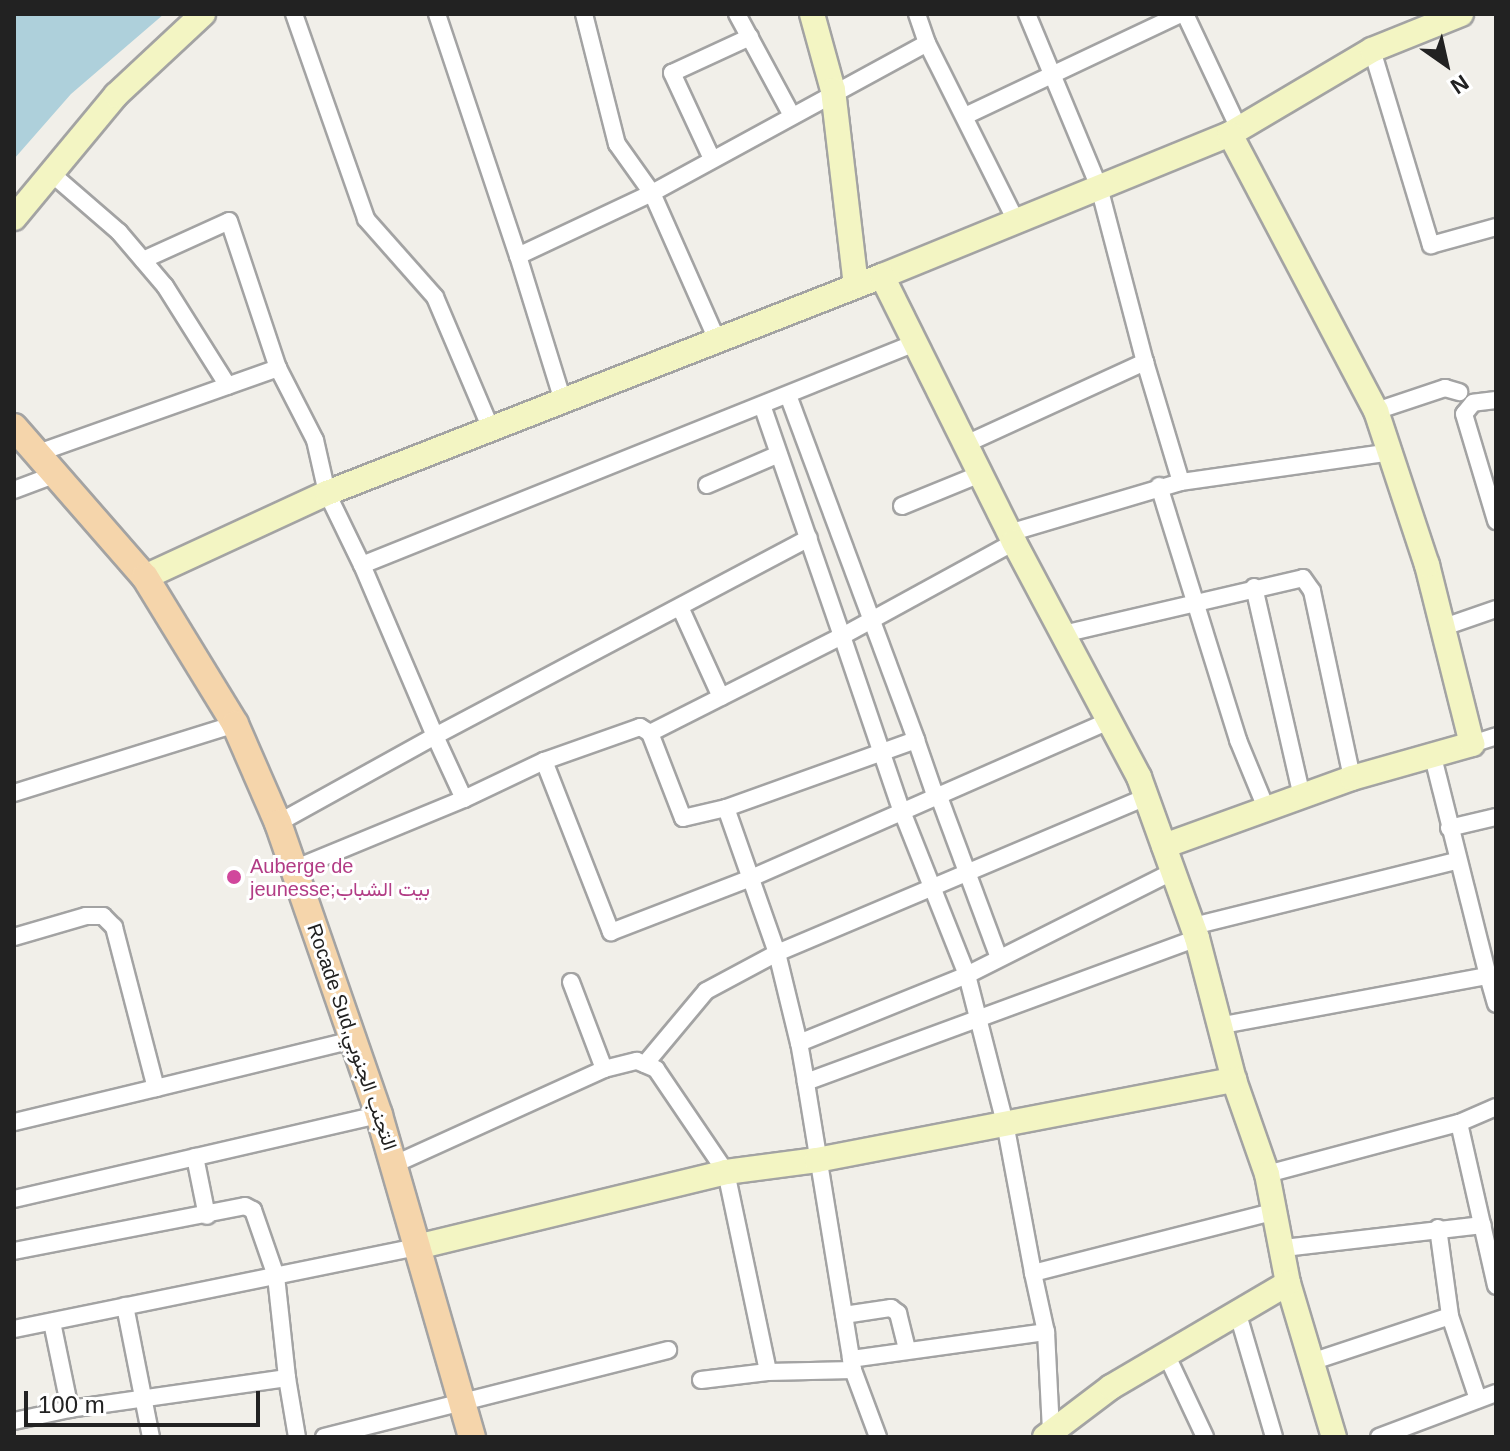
<!DOCTYPE html>
<html>
<head>
<meta charset="utf-8">
<style>
  body { margin:0 }
  #map { position:relative; width:1510px; height:1451px; overflow:hidden; background:#f1efe9; font-family:Helvetica,Vazirmatn,sans-serif }
  div>[style] { position:absolute }
  .water>* { inset:0; background:#aed0db }
  .roads { filter:drop-shadow(2px 0 #a3a3a3) drop-shadow(-2px 0 #a3a3a3) drop-shadow(0 2px #a3a3a3) drop-shadow(0 -2px #a3a3a3) }
  .street>* { height:16px; margin:-8px; padding:0 8px; transform-origin:8px; border-radius:8px; background:#fff }
  .secondary>* { height:24px; margin:-12px; padding:0 12px; transform-origin:12px; border-radius:12px; background:#f3f5c3 }
  .primary>* { height:26px; margin:-13px; padding:0 13px; transform-origin:13px; border-radius:13px; background:#f5d5ab }
  .dots>* { width:22px; height:22px; translate:-50% -50%; box-sizing:border-box; border:4px solid #fff; border-radius:50% }
  span { translate:-50% -50%; white-space:nowrap; text-align:center; line-height:1.15; -webkit-text-stroke:6px #fff; paint-order:stroke }
  .hotel-label { font-size:20px; color:#b23c85 }
  .left { translate:0 -50%; text-align:left }
  .street-label { font-size:20px; color:#222 }
  .frame { position:absolute; inset:0; border:16px solid #222; pointer-events:none }
  .north { position:absolute; left:1406px; top:24px; width:80px; height:80px; -webkit-text-stroke:6px #fff; paint-order:stroke; rotate:146deg; font-size:22px; font-weight:700; line-height:32px; text-align:center; color:#222 }
  .north::after { content:''; display:block; margin:auto; width:28px; height:36px; background:#222; clip-path:polygon(50% 0,100% 100%,50% 72%,0 100%) }
  .scale { position:absolute; left:24px; top:1391px; width:236px; height:36px; box-sizing:border-box; border:4px solid #222; border-top:0; padding-left:10px; font-size:24px; line-height:28px; white-space:nowrap; color:#222; -webkit-text-stroke:6px #fff; paint-order:stroke }
</style>
</head>
<body>
<div id="map">
  <div class="water">
    <div style="clip-path:polygon(14px 14px,164px 14px,71px 94px,14px 159px)"></div>
  </div>
  <div class="roads">
    <div class="street">
      <div style="left:294px;top:14px;width:217px;rotate:70.6deg"></div>
      <div style="left:366px;top:219px;width:104px;rotate:48.5deg"></div>
      <div style="left:435px;top:297px;width:143px;rotate:67deg"></div>
      <div style="left:437px;top:14px;width:255px;rotate:71.5deg"></div>
      <div style="left:584px;top:14px;width:134px;rotate:75.8deg"></div>
      <div style="left:617px;top:144px;width:60px;rotate:54.5deg"></div>
      <div style="left:652px;top:193px;width:161px;rotate:66.1deg"></div>
      <div style="left:737px;top:14px;width:114px;rotate:61.6deg"></div>
      <div style="left:917px;top:14px;width:31px;rotate:71deg"></div>
      <div style="left:1027px;top:14px;width:187px;rotate:67.4deg"></div>
      <div style="left:1099px;top:187px;width:181px;rotate:75.3deg"></div>
      <div style="left:1185px;top:14px;width:127px;rotate:64.8deg"></div>
      <div style="left:1372px;top:50px;width:204px;rotate:73.2deg"></div>
      <div style="left:1431px;top:245px;width:67px;rotate:-15.5deg"></div>
      <div style="left:965px;top:116px;width:239px;rotate:-25.3deg"></div>
      <div style="left:712px;top:159px;width:95px;rotate:-114.9deg"></div>
      <div style="left:672px;top:73px;width:86px;rotate:-24.8deg"></div>
      <div style="left:52px;top:174px;width:89px;rotate:40.9deg"></div>
      <div style="left:119px;top:232px;width:71px;rotate:49.6deg"></div>
      <div style="left:165px;top:286px;width:118px;rotate:57.8deg"></div>
      <div style="left:143px;top:260px;width:94px;rotate:-24.4deg"></div>
      <div style="left:229px;top:221px;width:155px;rotate:71.6deg"></div>
      <div style="left:788px;top:395px;width:368px;rotate:69.6deg"></div>
      <div style="left:1496px;top:400px;width:23px;rotate:173deg"></div>
      <div style="left:1473px;top:403px;width:14px;rotate:129deg"></div>
      <div style="left:1464px;top:414px;width:112px;rotate:73.3deg"></div>
      <div style="left:563px;top:401px;width:152px;rotate:-107.2deg"></div>
      <div style="left:518px;top:256px;width:148px;rotate:-25.2deg"></div>
      <div style="left:652px;top:193px;width:313px;rotate:-28.6deg"></div>
      <div style="left:927px;top:43px;width:199px;rotate:63.4deg"></div>
      <div style="left:1376px;top:411px;width:73px;rotate:-18.4deg"></div>
      <div style="left:1445px;top:388px;width:15px;rotate:16deg"></div>
      <div style="left:968px;top:443px;width:195px;rotate:-24.6deg"></div>
      <div style="left:1145px;top:362px;width:125px;rotate:73.3deg"></div>
      <div style="left:38px;top:453px;width:255px;rotate:-19.5deg"></div>
      <div style="left:278px;top:368px;width:81px;rotate:62.8deg"></div>
      <div style="left:315px;top:440px;width:54px;rotate:77.2deg"></div>
      <div style="left:327px;top:493px;width:80px;rotate:64.1deg"></div>
      <div style="left:362px;top:565px;width:596px;rotate:-21.87deg"></div>
      <div style="left:707px;top:485px;width:78px;rotate:-23.3deg"></div>
      <div style="left:1159px;top:486px;width:266px;rotate:72.7deg"></div>
      <div style="left:1238px;top:740px;width:74px;rotate:67.6deg"></div>
      <div style="left:14px;top:490px;width:48px;rotate:-20.7deg"></div>
      <div style="left:902px;top:506px;width:87px;rotate:-22.2deg"></div>
      <div style="left:1009px;top:533px;width:179px;rotate:-16.5deg"></div>
      <div style="left:1181px;top:482px;width:212px;rotate:-8.1deg"></div>
      <div style="left:1014px;top:542px;width:196px;rotate:151.3deg"></div>
      <div style="left:842px;top:636px;width:183px;rotate:71.2deg"></div>
      <div style="left:901px;top:809px;width:179px;rotate:68.3deg"></div>
      <div style="left:967px;top:975px;width:153px;rotate:75.6deg"></div>
      <div style="left:1005px;top:1123px;width:153px;rotate:79.4deg"></div>
      <div style="left:1033px;top:1273px;width:251px;rotate:-14.3deg"></div>
      <div style="left:1254px;top:587px;width:214px;rotate:77.1deg"></div>
      <div style="left:680px;top:607px;width:99px;rotate:65.5deg"></div>
      <div style="left:1444px;top:627px;width:55px;rotate:-19.1deg"></div>
      <div style="left:1063px;top:634px;width:246px;rotate:-13.1deg"></div>
      <div style="left:1303px;top:578px;width:16px;rotate:55deg"></div>
      <div style="left:1312px;top:591px;width:191px;rotate:77.9deg"></div>
      <div style="left:650px;top:733px;width:91px;rotate:68.8deg"></div>
      <div style="left:683px;top:818px;width:44px;rotate:-13.1deg"></div>
      <div style="left:726px;top:808px;width:154px;rotate:70.6deg"></div>
      <div style="left:777px;top:953px;width:93px;rotate:76.3deg"></div>
      <div style="left:1472px;top:744px;width:25px;rotate:-18deg"></div>
      <div style="left:544px;top:761px;width:184px;rotate:68.6deg"></div>
      <div style="left:611px;top:932px;width:150px;rotate:-21.1deg"></div>
      <div style="left:751px;top:878px;width:391px;rotate:-23.7deg"></div>
      <div style="left:14px;top:793px;width:232px;rotate:-17.3deg"></div>
      <div style="left:938px;top:794px;width:175px;rotate:69.6deg"></div>
      <div style="left:464px;top:799px;width:89px;rotate:-25.4deg"></div>
      <div style="left:544px;top:761px;width:102px;rotate:-19.5deg"></div>
      <div style="left:640px;top:727px;width:12px;rotate:31deg"></div>
      <div style="left:650px;top:733px;width:215px;rotate:-26.8deg"></div>
      <div style="left:842px;top:636px;width:244px;rotate:-109.1deg"></div>
      <div style="left:726px;top:808px;width:202px;rotate:-19.7deg"></div>
      <div style="left:916px;top:740px;width:58px;rotate:70.9deg"></div>
      <div style="left:278px;top:823px;width:179px;rotate:-29deg"></div>
      <div style="left:435px;top:736px;width:186px;rotate:-113.1deg"></div>
      <div style="left:1449px;top:828px;width:48px;rotate:-13.2deg"></div>
      <div style="left:294px;top:869px;width:184px;rotate:-22.4deg"></div>
      <div style="left:464px;top:799px;width:69px;rotate:-114.7deg"></div>
      <div style="left:435px;top:736px;width:423px;rotate:-27.9deg"></div>
      <div style="left:1193px;top:926px;width:270px;rotate:-13.9deg"></div>
      <div style="left:14px;top:937px;width:75px;rotate:-16.3deg"></div>
      <div style="left:86px;top:916px;width:17px"></div>
      <div style="left:103px;top:916px;width:16px;rotate:45deg"></div>
      <div style="left:114px;top:927px;width:166px;rotate:75.4deg"></div>
      <div style="left:156px;top:1088px;width:146px;rotate:166.5deg"></div>
      <div style="left:1496px;top:977px;width:8px;rotate:-173deg"></div>
      <div style="left:1488px;top:976px;width:29px;rotate:74deg"></div>
      <div style="left:571px;top:982px;width:93px;rotate:69.2deg"></div>
      <div style="left:1223px;top:1025px;width:269px;rotate:-10.5deg"></div>
      <div style="left:1488px;top:976px;width:226px;rotate:-104.1deg"></div>
      <div style="left:645px;top:1064px;width:95px;rotate:-50.1deg"></div>
      <div style="left:706px;top:991px;width:81px;rotate:-28.2deg"></div>
      <div style="left:777px;top:953px;width:401px;rotate:-22.9deg"></div>
      <div style="left:806px;top:1082px;width:40px;rotate:-100deg"></div>
      <div style="left:799px;top:1043px;width:181px;rotate:-22deg"></div>
      <div style="left:967px;top:975px;width:229px;rotate:-26.7deg"></div>
      <div style="left:156px;top:1088px;width:203px;rotate:-13.7deg"></div>
      <div style="left:1459px;top:1123px;width:167px;rotate:77.2deg"></div>
      <div style="left:195px;top:1157px;width:60px;rotate:78.5deg"></div>
      <div style="left:395px;top:1164px;width:230px;rotate:-24.4deg"></div>
      <div style="left:604px;top:1069px;width:34px;rotate:-14deg"></div>
      <div style="left:637px;top:1061px;width:21px;rotate:23deg"></div>
      <div style="left:656px;top:1069px;width:125px;rotate:55.8deg"></div>
      <div style="left:726px;top:1172px;width:204px;rotate:78.1deg"></div>
      <div style="left:768px;top:1372px;width:85px;rotate:-1.3deg"></div>
      <div style="left:853px;top:1370px;width:72px;rotate:69.5deg"></div>
      <div style="left:1267px;top:1174px;width:199px;rotate:-14.9deg"></div>
      <div style="left:1459px;top:1123px;width:40px;rotate:-23.4deg"></div>
      <div style="left:14px;top:1199px;width:375px;rotate:-13deg"></div>
      <div style="left:1438px;top:1228px;width:89px;rotate:82.2deg"></div>
      <div style="left:1450px;top:1316px;width:88px;rotate:71.4deg"></div>
      <div style="left:1284px;top:1248px;width:200px;rotate:-6.6deg"></div>
      <div style="left:14px;top:1251px;width:235px;rotate:-11deg"></div>
      <div style="left:245px;top:1206px;width:9px;rotate:27deg"></div>
      <div style="left:253px;top:1210px;width:70px;rotate:70.8deg"></div>
      <div style="left:276px;top:1276px;width:103px;rotate:83.8deg"></div>
      <div style="left:287px;top:1378px;width:219px;rotate:171.9deg"></div>
      <div style="left:1033px;top:1273px;width:60px;rotate:77.6deg"></div>
      <div style="left:1046px;top:1332px;width:99px;rotate:87.1deg"></div>
      <div style="left:1051px;top:1431px;width:6px;rotate:51deg"></div>
      <div style="left:125px;top:1306px;width:134px;rotate:78.8deg"></div>
      <div style="left:1237px;top:1311px;width:131px;rotate:73.6deg"></div>
      <div style="left:844px;top:1315px;width:48px;rotate:-8.5deg"></div>
      <div style="left:891px;top:1308px;width:9px;rotate:36deg"></div>
      <div style="left:898px;top:1313px;width:36px;rotate:76deg"></div>
      <div style="left:14px;top:1329px;width:415px;rotate:-11.5deg"></div>
      <div style="left:1166px;top:1354px;width:92px;rotate:64.8deg"></div>
      <div style="left:851px;top:1359px;width:197px;rotate:-7.9deg"></div>
      <div style="left:1311px;top:1362px;width:146px;rotate:-18.3deg"></div>
      <div style="left:853px;top:1370px;width:292px;rotate:-99.3deg"></div>
      <div style="left:806px;top:1082px;width:417px;rotate:-20.2deg"></div>
      <div style="left:287px;top:1378px;width:60px;rotate:80.4deg"></div>
      <div style="left:701px;top:1380px;width:67px;rotate:-6.8deg"></div>
      <div style="left:14px;top:1421px;width:57px;rotate:-12.1deg"></div>
      <div style="left:70px;top:1409px;width:89px;rotate:-101.7deg"></div>
      <div style="left:324px;top:1437px;width:355px;rotate:-14.2deg"></div>
      <div style="left:1379px;top:1437px;width:125px;rotate:-20.6deg"></div>
    </div>
    <div class="secondary">
      <div style="left:812px;top:14px;width:79px;rotate:74.6deg"></div>
      <div style="left:833px;top:90px;width:197px;rotate:83.3deg"></div>
      <div style="left:14px;top:218px;width:160px;rotate:-50.3deg"></div>
      <div style="left:116px;top:95px;width:119px;rotate:-43deg"></div>
      <div style="left:882px;top:276px;width:376px;rotate:-22.2deg"></div>
      <div style="left:1230px;top:134px;width:165px;rotate:-30.6deg"></div>
      <div style="left:1372px;top:50px;width:96px;rotate:-22deg"></div>
      <div style="left:145px;top:577px;width:200px;rotate:-24.8deg"></div>
      <div style="left:327px;top:493px;width:596px;rotate:-21.36deg"></div>
      <div style="left:882px;top:276px;width:297px;rotate:63.6deg"></div>
      <div style="left:1014px;top:542px;width:266px;rotate:62deg"></div>
      <div style="left:1139px;top:777px;width:171px;rotate:70.2deg"></div>
      <div style="left:1197px;top:938px;width:147px;rotate:75.4deg"></div>
      <div style="left:1234px;top:1080px;width:100px;rotate:70.7deg"></div>
      <div style="left:1267px;top:1174px;width:111px;rotate:79.1deg"></div>
      <div style="left:1288px;top:1283px;width:161px;rotate:73.4deg"></div>
      <div style="left:1164px;top:846px;width:200px;rotate:-19.9deg"></div>
      <div style="left:1352px;top:778px;width:125px;rotate:-15.8deg"></div>
      <div style="left:1472px;top:744px;width:185px;rotate:-104.1deg"></div>
      <div style="left:1427px;top:565px;width:162px;rotate:-108.3deg"></div>
      <div style="left:1376px;top:411px;width:313px;rotate:-117.8deg"></div>
      <div style="left:421px;top:1246px;width:314px;rotate:-13.6deg"></div>
      <div style="left:726px;top:1172px;width:92px;rotate:-7.5deg"></div>
      <div style="left:817px;top:1160px;width:425px;rotate:-10.9deg"></div>
      <div style="left:1045px;top:1437px;width:83px;rotate:-37.1deg"></div>
      <div style="left:1111px;top:1387px;width:205px;rotate:-30.4deg"></div>
    </div>
    <div class="primary">
      <div style="left:14px;top:427px;width:199px;rotate:48.9deg"></div>
      <div style="left:145px;top:577px;width:172px;rotate:58.5deg"></div>
      <div style="left:235px;top:724px;width:108px;rotate:66.5deg"></div>
      <div style="left:278px;top:823px;width:309px;rotate:70.9deg"></div>
      <div style="left:379px;top:1115px;width:335px;rotate:73.9deg"></div>
    </div>
  </div>
  <div class="dots">
    <div style="left:234px;top:877px;background:#d1479c"></div>
  </div>
  <div class="hotel-label">
    <span class="left" style="left:250px;top:878px">Auberge de<br>jeunesse;بيت الشباب</span>
  </div>
  <div class="street-label">
    <span style="left:352px;top:1037px;rotate:71deg">Rocade Sud,التجنب الجنوبي</span>
  </div>
  <div class="frame"></div>
  <div class="north">N</div>
  <div class="scale">100 m</div>
</div>
</body>
</html>
